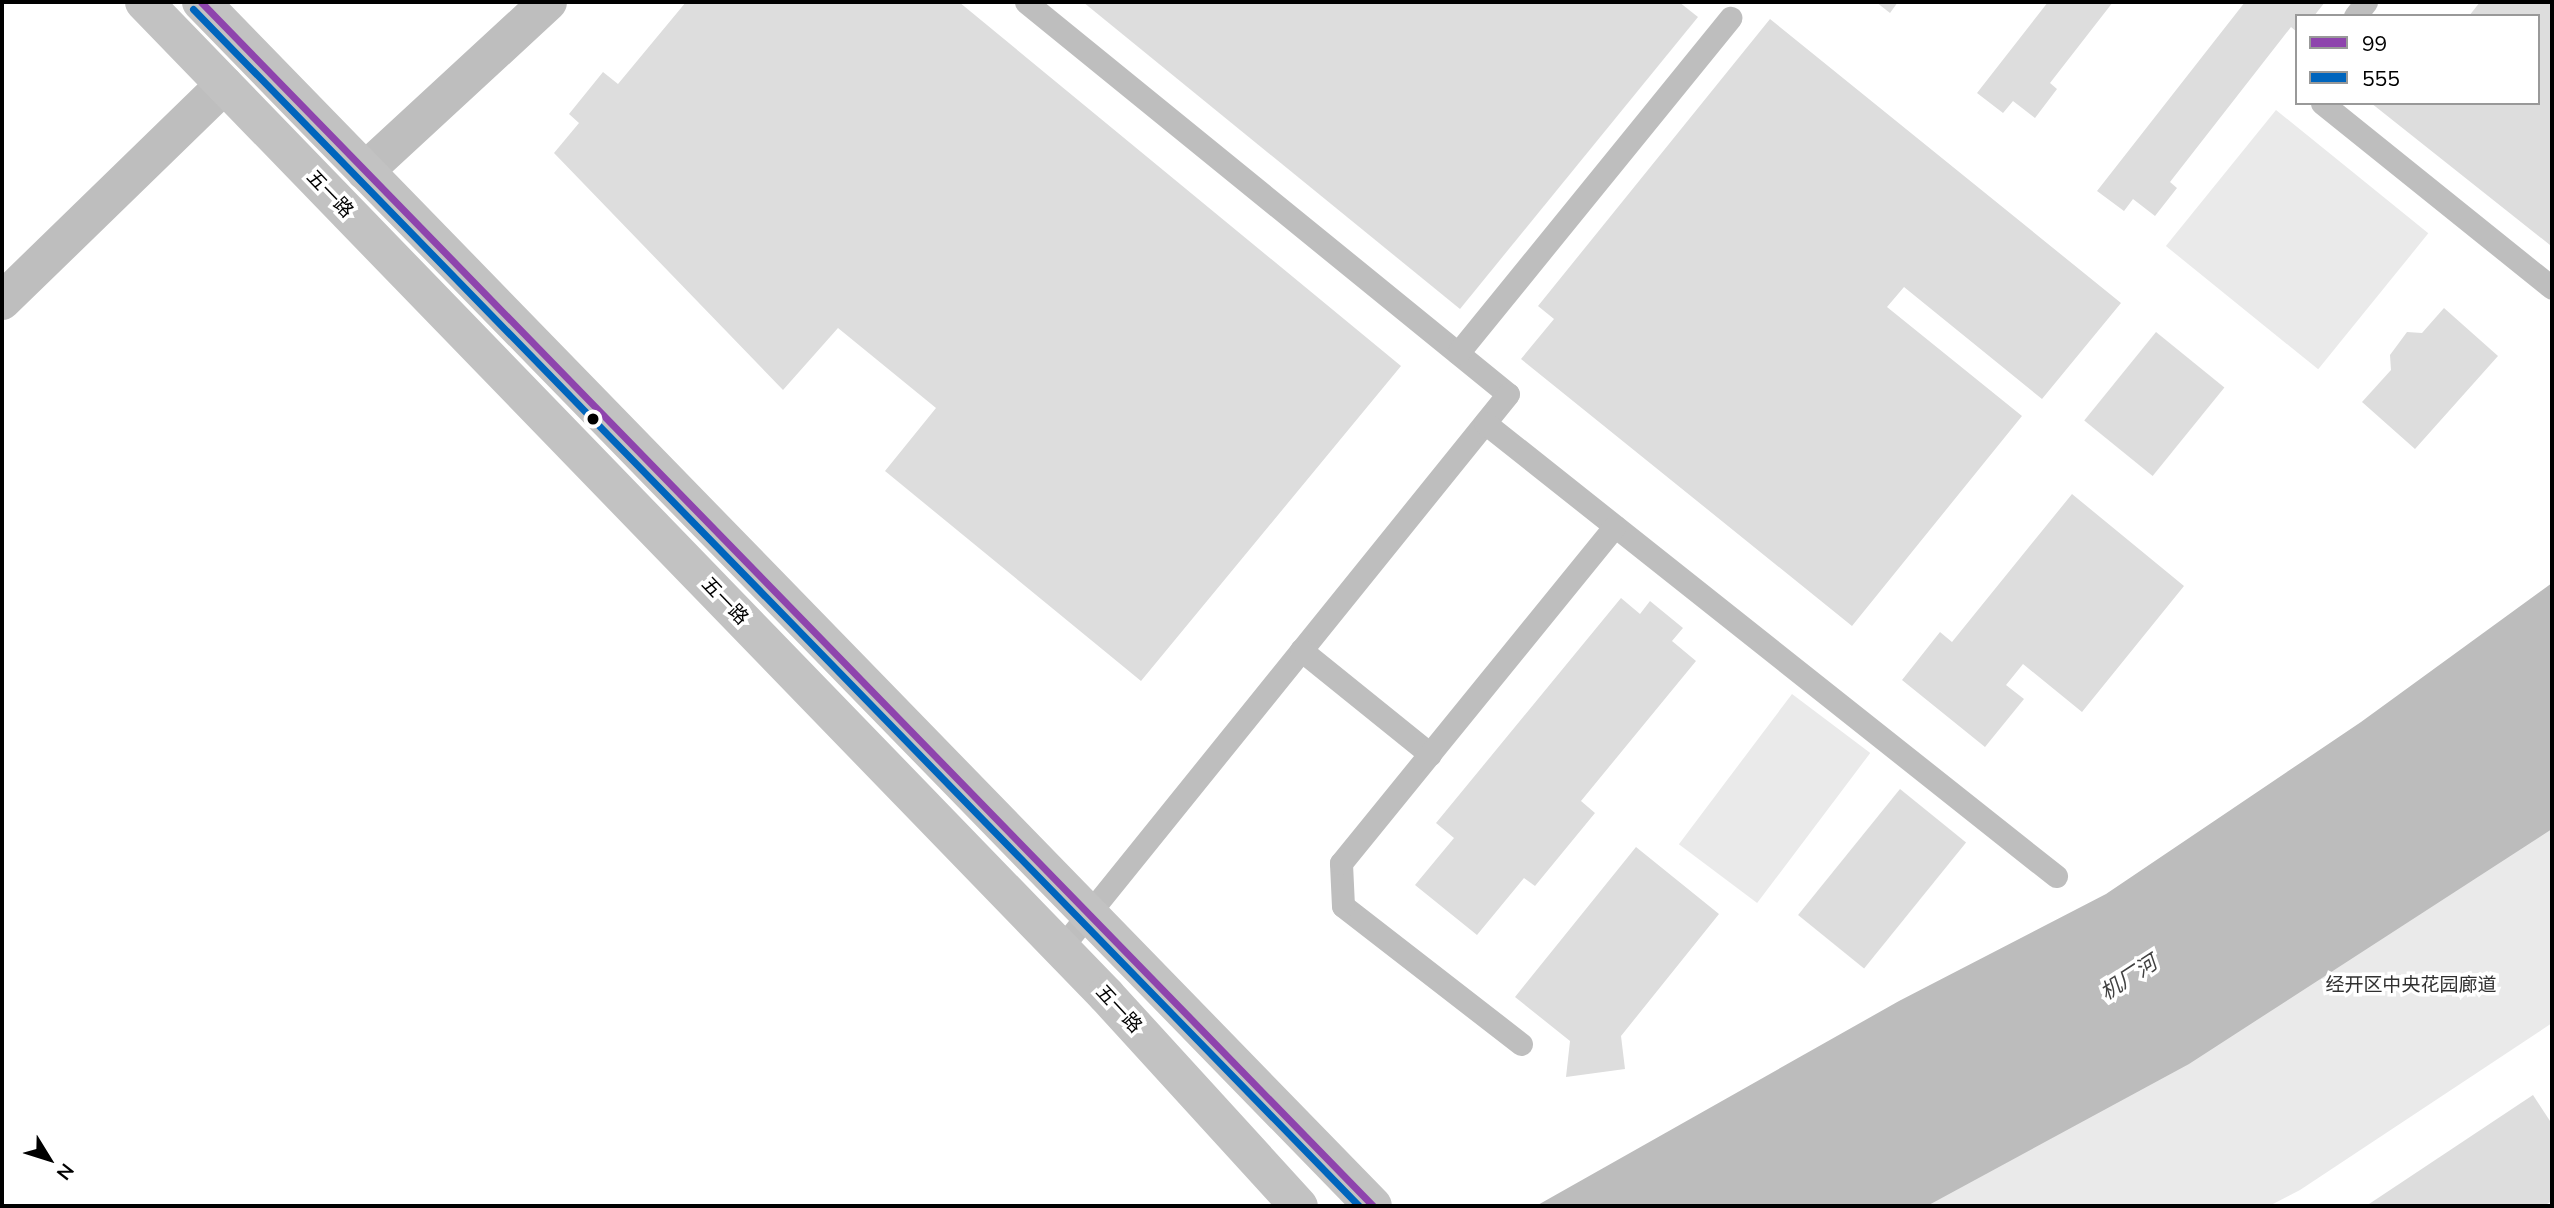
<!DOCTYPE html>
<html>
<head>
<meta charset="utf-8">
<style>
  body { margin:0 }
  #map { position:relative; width:2554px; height:1208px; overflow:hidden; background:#fff; font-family:Mulish,"Noto Sans SC",sans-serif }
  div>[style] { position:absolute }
  .green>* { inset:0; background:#eaeaea; transform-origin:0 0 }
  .water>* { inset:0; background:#bcbcbc }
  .building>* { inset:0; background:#ddd; transform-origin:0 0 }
  .service>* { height:23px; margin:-11.5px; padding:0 11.5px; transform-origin:11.5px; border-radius:11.5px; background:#bebebe }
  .minor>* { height:38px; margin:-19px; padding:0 19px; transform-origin:19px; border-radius:19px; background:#bebebe }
  .secondary>* { height:38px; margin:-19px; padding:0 19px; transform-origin:19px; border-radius:19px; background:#c2c2c2 }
  .bus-1>* { height:7px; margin:-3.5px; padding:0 3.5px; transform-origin:3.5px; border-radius:3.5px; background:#8e44ad }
  .bus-2>* { height:7px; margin:-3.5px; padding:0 3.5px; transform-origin:3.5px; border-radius:3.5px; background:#0065bd }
  .dots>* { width:19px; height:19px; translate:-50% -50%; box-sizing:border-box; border:4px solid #fff; border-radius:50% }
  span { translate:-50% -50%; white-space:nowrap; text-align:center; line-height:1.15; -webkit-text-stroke:7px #fff; paint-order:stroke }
  .street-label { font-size:19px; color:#000 }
  .park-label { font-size:19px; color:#303030 }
  .water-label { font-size:21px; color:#414141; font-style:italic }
  .frame { position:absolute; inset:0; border:4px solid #000; pointer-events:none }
  .legend { position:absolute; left:2295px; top:14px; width:245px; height:91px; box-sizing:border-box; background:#fff; border:2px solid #999; margin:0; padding:9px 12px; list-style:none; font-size:21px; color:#000 }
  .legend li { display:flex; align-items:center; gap:14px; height:35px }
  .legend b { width:35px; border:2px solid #999 }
  .north { position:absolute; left:14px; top:1124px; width:70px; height:70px; -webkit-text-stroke:5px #fff; paint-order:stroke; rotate:128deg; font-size:19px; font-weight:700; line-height:28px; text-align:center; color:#000 }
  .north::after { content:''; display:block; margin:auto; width:24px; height:32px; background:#000; clip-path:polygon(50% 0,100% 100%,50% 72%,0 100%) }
</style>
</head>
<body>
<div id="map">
  <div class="green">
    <div style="left:2276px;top:110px;width:196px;height:175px;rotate:39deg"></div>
    <div style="left:1792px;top:694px;width:98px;height:188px;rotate:37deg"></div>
    <div style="clip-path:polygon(2552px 760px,2552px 1023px,2300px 1190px,2269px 1206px,1808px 1206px)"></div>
  </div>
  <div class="water">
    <div style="clip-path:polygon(2552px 583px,2552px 829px,2189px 1064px,1927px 1206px,1536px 1206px,1899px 1001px,2106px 894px,2361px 722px)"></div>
  </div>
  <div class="building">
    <div style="clip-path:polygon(686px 2px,959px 2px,1401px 366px,1141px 681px,885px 471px,936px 408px,838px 328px,783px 390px,554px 153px,579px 123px,569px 114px,603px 72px,618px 84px)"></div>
    <div style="clip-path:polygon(1083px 2px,1679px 2px,1698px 17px,1460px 309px)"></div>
    <div style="clip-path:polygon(1876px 2px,1898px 2px,1890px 13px)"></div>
    <div style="clip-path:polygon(2048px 2px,2113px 2px,2050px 83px,2057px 89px,2035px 118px,2013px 101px,2003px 113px,1977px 93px)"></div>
    <div style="clip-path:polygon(2245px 2px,2325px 2px,2314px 16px,2297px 16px,2297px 32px,2291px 27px,2170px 182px,2177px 188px,2155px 216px,2133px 199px,2124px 211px,2097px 191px)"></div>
    <div style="clip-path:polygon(2480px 2px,2552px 2px,2550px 245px,2371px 103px,2538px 103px,2538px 16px,2469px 16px)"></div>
    <div style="clip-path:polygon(1770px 19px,2121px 303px,2042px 399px,1904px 287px,1887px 307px,2022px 416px,1852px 626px,1521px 359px,1554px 319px,1538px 306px)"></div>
    <div style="clip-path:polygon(2444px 308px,2498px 356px,2415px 449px,2362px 402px,2391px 370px,2390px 355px,2407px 332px,2422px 333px)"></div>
    <div style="left:2156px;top:332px;width:88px;height:114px;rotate:39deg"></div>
    <div style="clip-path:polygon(2072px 494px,2184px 586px,2082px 712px,2023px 664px,2006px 685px,2024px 699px,1985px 747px,1902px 680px,1940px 632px,1952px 642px)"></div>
    <div style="clip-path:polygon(1621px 598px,1640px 614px,1650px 601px,1683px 628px,1672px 641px,1696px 661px,1581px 801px,1595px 813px,1535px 886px,1524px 878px,1477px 935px,1415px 885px,1454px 838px,1436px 823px)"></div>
    <div style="left:1900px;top:789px;width:85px;height:162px;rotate:39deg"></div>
    <div style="clip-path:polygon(1636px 847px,1719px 914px,1621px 1036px,1625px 1069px,1566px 1077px,1570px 1041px,1515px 997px)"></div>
    <div style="clip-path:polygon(2533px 1095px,2552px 1124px,2552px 1201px,2544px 1206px,2366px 1206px)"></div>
  </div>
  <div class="service">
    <div style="left:1026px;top:2px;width:621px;rotate:39.12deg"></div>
    <div style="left:1508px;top:394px;width:712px;rotate:128.9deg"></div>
    <div style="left:2355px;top:16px;width:18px;rotate:-52deg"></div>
    <div style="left:2322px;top:103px;width:295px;rotate:38.8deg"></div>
    <div style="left:1458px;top:353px;width:432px;rotate:-50.9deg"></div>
    <div style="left:1485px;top:423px;width:729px;rotate:38.43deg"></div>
    <div style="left:1301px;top:650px;width:166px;rotate:38.9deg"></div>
    <div style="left:1521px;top:1044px;width:225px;rotate:-142.2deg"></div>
    <div style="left:1343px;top:906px;width:43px;rotate:-92.7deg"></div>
    <div style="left:1341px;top:863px;width:434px;rotate:-50.9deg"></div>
  </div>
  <div class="minor">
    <div style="left:365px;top:171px;width:249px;rotate:-42.7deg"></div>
    <div style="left:2px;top:301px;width:310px;rotate:-44.2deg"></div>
  </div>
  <div class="secondary">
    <div style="left:144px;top:2px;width:1383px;rotate:45.91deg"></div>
    <div style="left:1106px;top:995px;width:286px;rotate:47.6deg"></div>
    <div style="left:201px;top:2px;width:1680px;rotate:45.77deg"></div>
  </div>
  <div class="bus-1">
    <div style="left:201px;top:2px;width:1680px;rotate:45.77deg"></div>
  </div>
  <div class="bus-2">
    <div style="left:193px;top:9px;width:1671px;rotate:45.75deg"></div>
  </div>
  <div class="dots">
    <div style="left:593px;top:419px;background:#000"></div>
  </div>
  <div class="street-label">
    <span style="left:330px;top:194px;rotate:46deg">五一路</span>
    <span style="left:725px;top:601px;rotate:46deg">五一路</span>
    <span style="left:1119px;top:1009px;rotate:47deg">五一路</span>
  </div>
  <div class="park-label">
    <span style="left:2411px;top:985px">经开区中央花园廊道</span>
  </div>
  <div class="water-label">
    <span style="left:2128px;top:977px;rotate:-33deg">机厂河</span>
  </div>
  <div class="frame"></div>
  <ul class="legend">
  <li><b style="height:9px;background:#8e44ad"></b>99</li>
  <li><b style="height:9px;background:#0065bd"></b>555</li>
  </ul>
  <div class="north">N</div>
</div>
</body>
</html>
